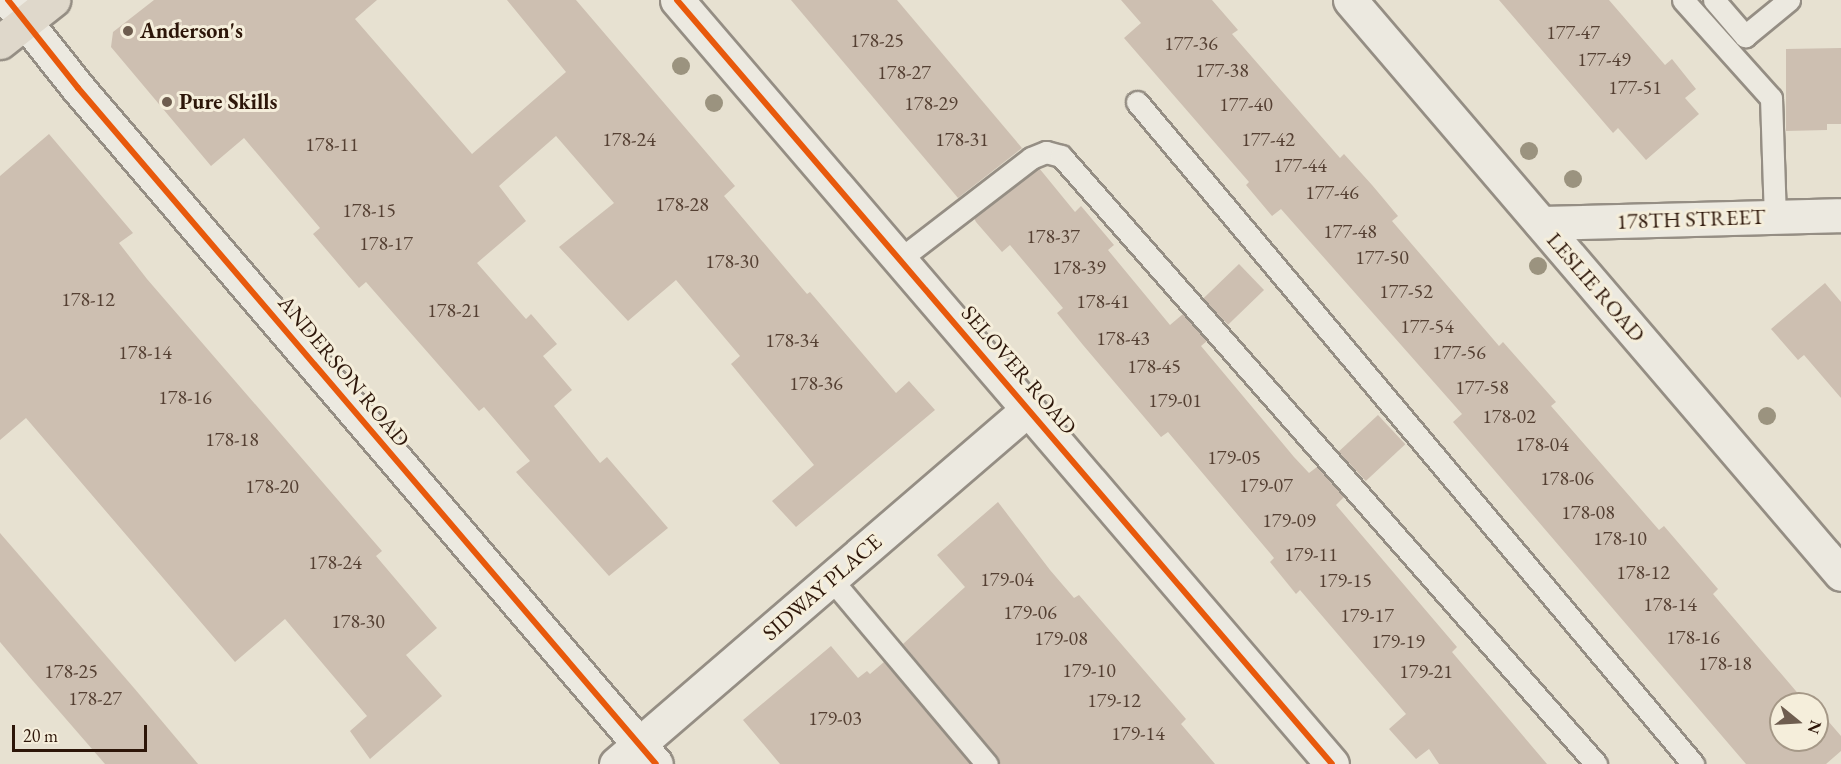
<!DOCTYPE html>
<html>
<head>
<meta charset="utf-8">
<style>
  body { margin:0 }
  #map { position:relative; width:1841px; height:764px; overflow:hidden; background:#e7e1d1; font-family:"EB Garamond",serif }
  div>[style] { position:absolute }
  .building>* { inset:0; background:#cdbfb1; transform-origin:0 0 }
  .roads { filter:drop-shadow(2px 0 #958e84) drop-shadow(-2px 0 #958e84) drop-shadow(0 2px #958e84) drop-shadow(0 -2px #958e84) }
  .service>* { height:21px; margin:-10.5px; padding:0 10.5px; transform-origin:10.5px; border-radius:10.5px; background:#ece9e0 }
  .minor>* { height:33px; margin:-16.5px; padding:0 16.5px; transform-origin:16.5px; border-radius:16.5px; background:#ece9e0 }
  .primary>* { height:33px; margin:-16.5px; padding:0 16.5px; transform-origin:16.5px; border-radius:16.5px; background:#dfd8cb }
  .cycleway>* { height:6px; margin:-3px; padding:0 3px; transform-origin:3px; border-radius:3px; background:#e8590c }
  .trees>* { width:18px; height:18px; margin:-9px; border-radius:50%; background:#9b937f }
  .dots>* { width:16px; height:16px; translate:-50% -50%; box-sizing:border-box; border:3px solid #f5eedb; border-radius:50% }
  span { translate:-50% -50%; white-space:nowrap; text-align:center; line-height:1.15; -webkit-text-stroke:6px #f5eedb; paint-order:stroke }
  .number-label { font-size:20px; color:#554033 }
  .number-label span { -webkit-text-stroke-width:0 }
  .poi-label { font-size:22px; color:#2d1609; font-weight:700 }
  .left { translate:0 -50%; text-align:left }
  .street-label { font-size:22px; color:#2d1609 }
  .north { position:absolute; left:1769px; top:692px; width:60px; height:60px; box-sizing:border-box; background:#f5eedb; border:2px solid #a59887; border-radius:50%; rotate:108deg; font-size:16px; font-weight:700; line-height:24px; text-align:center; color:#2d1609 }
  .north::after { content:''; display:block; margin:auto; width:21px; height:27px; background:#6e5d4f; clip-path:polygon(50% 0,100% 100%,50% 72%,0 100%) }
  .scale { position:absolute; left:12px; top:725px; width:135px; height:27px; box-sizing:border-box; border:3px solid #2d1609; border-top:0; padding-left:8px; font-size:18px; line-height:21px; white-space:nowrap; color:#2d1609; -webkit-text-stroke:4px #f5eedb; paint-order:stroke }
</style>
</head>
<body>
<div id="map">
  <div class="building">
    <div style="clip-path:polygon(154px 0,377px 0,355px 19px,472px 154px,566px 72px,507px 0,576px 0,735px 186px,724px 196px,807px 294px,810px 292px,896px 393px,909px 381px,935px 410px,796px 527px,772px 501px,814px 465px,731px 364px,740px 356px,676px 280px,628px 321px,559px 247px,614px 203px,556px 136px,499px 186px,526px 221px,477px 263px,526px 319px,531px 314px,557px 344px,543px 356px,572px 390px,554px 406px,600px 463px,607px 457px,668px 528px,609px 576px,516px 472px,530px 461px,484px 407px,479px 411px,366px 282px,359px 288px,313px 234px,320px 228px,244px 138px,211px 166px,111px 47px,113px 32px)"></div>
    <div style="clip-path:polygon(791px 0,897px 0,1022px 148px,958px 198px)"></div>
    <div style="clip-path:polygon(1121px 0,1212px 0,1238px 30px,1232px 34px,1340px 158px,1344px 154px,1372px 185px,1398px 216px,1392px 221px,1499px 346px,1503px 342px,1556px 402px,1551px 406px,1659px 530px,1664px 526px,1718px 589px,1713px 594px,1807px 704px,1781px 704px,1781px 740px,1817px 740px,1817px 715px,1822px 714px,1841px 736px,1841px 751px,1826px 764px,1746px 764px,1453px 422px,1462px 414px,1281px 209px,1272px 216px,1246px 185px,1249px 182px,1124px 38px,1141px 23px)"></div>
    <div style="clip-path:polygon(1499px 0,1609px 0,1665px 65px,1672px 59px,1696px 89px,1685px 98px,1699px 114px,1646px 160px,1618px 128px,1613px 133px)"></div>
    <div style="clip-path:polygon(1841px 48px,1841px 124px,1827px 124px,1827px 130px,1786px 131px,1786px 49px)"></div>
    <div style="clip-path:polygon(49px 134px,133px 233px,119px 243px,147px 279px,382px 551px,376px 556px,437px 628px,406px 655px,442px 696px,370px 759px,350px 731px,367px 716px,285px 619px,235px 662px,26px 418px,0 440px,0 176px)"></div>
    <div style="clip-path:polygon(1039px 168px,1075px 212px,1081px 206px,1114px 245px,1108px 250px,1170px 325px,1183px 314px,1207px 341px,1201px 346px,1294px 457px,1309px 473px,1317px 467px,1344px 497px,1336px 505px,1457px 647px,1452px 652px,1547px 764px,1439px 764px,1429px 749px,1416px 759px,1389px 729px,1406px 714px,1300px 590px,1296px 594px,1270px 562px,1274px 558px,1168px 432px,1161px 437px,1083px 345px,1057px 313px,1063px 308px,1010px 245px,1002px 252px,976px 222px,974px 218px)"></div>
    <div style="left:1239px;top:264px;width:36px;height:50px;rotate:46deg"></div>
    <div style="clip-path:polygon(1825px 283px,1841px 302px,1841px 398px,1804px 355px,1798px 360px,1771px 329px)"></div>
    <div style="left:1378px;top:415px;width:40px;height:54px;rotate:47deg"></div>
    <div style="clip-path:polygon(998px 502px,1050px 570px,1074px 598px,1079px 595px,1186px 719px,1181px 724px,1215px 764px,999px 764px,997px 756px,903px 644px,965px 587px,937px 555px)"></div>
    <div style="clip-path:polygon(0 533px,134px 688px,198px 764px,105px 764px,33px 681px,0 642px)"></div>
    <div style="clip-path:polygon(831px 646px,858px 678px,867px 671px,870px 674px,884px 662px,970px 764px,780px 764px,743px 720px)"></div>
  </div>
  <div class="roads">
    <div class="service">
      <div style="left:1683px;top:0;width:132px;rotate:48.1deg"></div>
      <div style="left:1771px;top:98px;width:119px;rotate:88.1deg"></div>
      <div style="left:1714px;top:0;width:48px;rotate:49.3deg"></div>
      <div style="left:1745px;top:36px;width:57px;rotate:-39.3deg"></div>
      <div style="left:1137px;top:102px;width:865px;rotate:49.97deg"></div>
      <div style="left:900px;top:259px;width:165px;rotate:-37.6deg"></div>
      <div style="left:1031px;top:158px;width:16px;rotate:-22deg"></div>
      <div style="left:1046px;top:152px;width:16px;rotate:15deg"></div>
      <div style="left:1061px;top:156px;width:810px;rotate:48.65deg"></div>
      <div style="left:831px;top:579px;width:242px;rotate:49.9deg"></div>
    </div>
    <div class="minor">
      <div style="left:8px;top:0;width:112px;rotate:51.5deg"></div>
      <div style="left:78px;top:88px;width:889px;rotate:49.47deg"></div>
      <div style="left:677px;top:0;width:1006px;rotate:49.39deg"></div>
      <div style="left:1350px;top:0;width:755px;rotate:49.46deg"></div>
      <div style="left:1541px;top:223px;width:300px;rotate:-1.5deg"></div>
      <div style="left:616px;top:764px;width:544px;rotate:-40.75deg"></div>
    </div>
    <div class="primary">
      <div style="left:0;top:42px;width:68px;rotate:-38.4deg"></div>
    </div>
  </div>
  <div class="cycleway">
    <div style="left:8px;top:0;width:112px;rotate:51.5deg"></div>
    <div style="left:78px;top:88px;width:889px;rotate:49.47deg"></div>
    <div style="left:677px;top:0;width:1006px;rotate:49.39deg"></div>
  </div>
  <div class="trees">
    <div style="left:681px;top:66px"></div>
    <div style="left:714px;top:103px"></div>
    <div style="left:1529px;top:151px"></div>
    <div style="left:1573px;top:179px"></div>
    <div style="left:1538px;top:266px"></div>
    <div style="left:1767px;top:416px"></div>
  </div>
  <div class="dots">
    <div style="left:128px;top:31px;background:#6e5d4f"></div>
    <div style="left:167px;top:102px;background:#6e5d4f"></div>
  </div>
  <div class="number-label">
    <span style="left:1573px;top:32px">177-47</span>
    <span style="left:877px;top:40px">178-25</span>
    <span style="left:1191px;top:43px">177-36</span>
    <span style="left:1604px;top:59px">177-49</span>
    <span style="left:1222px;top:70px">177-38</span>
    <span style="left:904px;top:72px">178-27</span>
    <span style="left:1635px;top:87px">177-51</span>
    <span style="left:931px;top:103px">178-29</span>
    <span style="left:1246px;top:104px">177-40</span>
    <span style="left:629px;top:139px">178-24</span>
    <span style="left:962px;top:139px">178-31</span>
    <span style="left:1268px;top:139px">177-42</span>
    <span style="left:332px;top:144px">178-11</span>
    <span style="left:1300px;top:165px">177-44</span>
    <span style="left:1332px;top:192px">177-46</span>
    <span style="left:682px;top:204px">178-28</span>
    <span style="left:369px;top:210px">178-15</span>
    <span style="left:1350px;top:231px">177-48</span>
    <span style="left:1053px;top:236px">178-37</span>
    <span style="left:386px;top:243px">178-17</span>
    <span style="left:1382px;top:257px">177-50</span>
    <span style="left:732px;top:261px">178-30</span>
    <span style="left:1079px;top:267px">178-39</span>
    <span style="left:1406px;top:291px">177-52</span>
    <span style="left:88px;top:299px">178-12</span>
    <span style="left:1103px;top:301px">178-41</span>
    <span style="left:454px;top:310px">178-21</span>
    <span style="left:1427px;top:326px">177-54</span>
    <span style="left:1123px;top:338px">178-43</span>
    <span style="left:792px;top:340px">178-34</span>
    <span style="left:145px;top:352px">178-14</span>
    <span style="left:1459px;top:352px">177-56</span>
    <span style="left:1154px;top:366px">178-45</span>
    <span style="left:816px;top:383px">178-36</span>
    <span style="left:1482px;top:387px">177-58</span>
    <span style="left:185px;top:397px">178-16</span>
    <span style="left:1175px;top:400px">179-01</span>
    <span style="left:1509px;top:416px">178-02</span>
    <span style="left:232px;top:439px">178-18</span>
    <span style="left:1542px;top:444px">178-04</span>
    <span style="left:1234px;top:457px">179-05</span>
    <span style="left:1567px;top:478px">178-06</span>
    <span style="left:1266px;top:485px">179-07</span>
    <span style="left:272px;top:486px">178-20</span>
    <span style="left:1588px;top:512px">178-08</span>
    <span style="left:1289px;top:520px">179-09</span>
    <span style="left:1620px;top:538px">178-10</span>
    <span style="left:1311px;top:554px">179-11</span>
    <span style="left:335px;top:562px">178-24</span>
    <span style="left:1643px;top:572px">178-12</span>
    <span style="left:1007px;top:579px">179-04</span>
    <span style="left:1345px;top:580px">179-15</span>
    <span style="left:1670px;top:604px">178-14</span>
    <span style="left:1030px;top:612px">179-06</span>
    <span style="left:1367px;top:615px">179-17</span>
    <span style="left:358px;top:621px">178-30</span>
    <span style="left:1693px;top:637px">178-16</span>
    <span style="left:1061px;top:638px">179-08</span>
    <span style="left:1398px;top:641px">179-19</span>
    <span style="left:1725px;top:663px">178-18</span>
    <span style="left:1089px;top:670px">179-10</span>
    <span style="left:71px;top:671px">178-25</span>
    <span style="left:1426px;top:671px">179-21</span>
    <span style="left:95px;top:698px">178-27</span>
    <span style="left:1114px;top:700px">179-12</span>
    <span style="left:835px;top:718px">179-03</span>
    <span style="left:1138px;top:733px">179-14</span>
  </div>
  <div class="poi-label">
    <span class="left" style="left:140px;top:31px">Anderson's</span>
    <span class="left" style="left:179px;top:102px">Pure Skills</span>
  </div>
  <div class="street-label">
    <span style="left:1691px;top:219px;rotate:-2deg">178TH STREET</span>
    <span style="left:1596px;top:287px;rotate:49deg">LESLIE ROAD</span>
    <span style="left:1019px;top:370px;rotate:49deg">SELOVER ROAD</span>
    <span style="left:344px;top:371px;rotate:50deg">ANDERSON ROAD</span>
    <span style="left:822px;top:587px;rotate:-41deg">SIDWAY PLACE</span>
  </div>
  <div class="north">N</div>
  <div class="scale">20 m</div>
</div>
</body>
</html>
